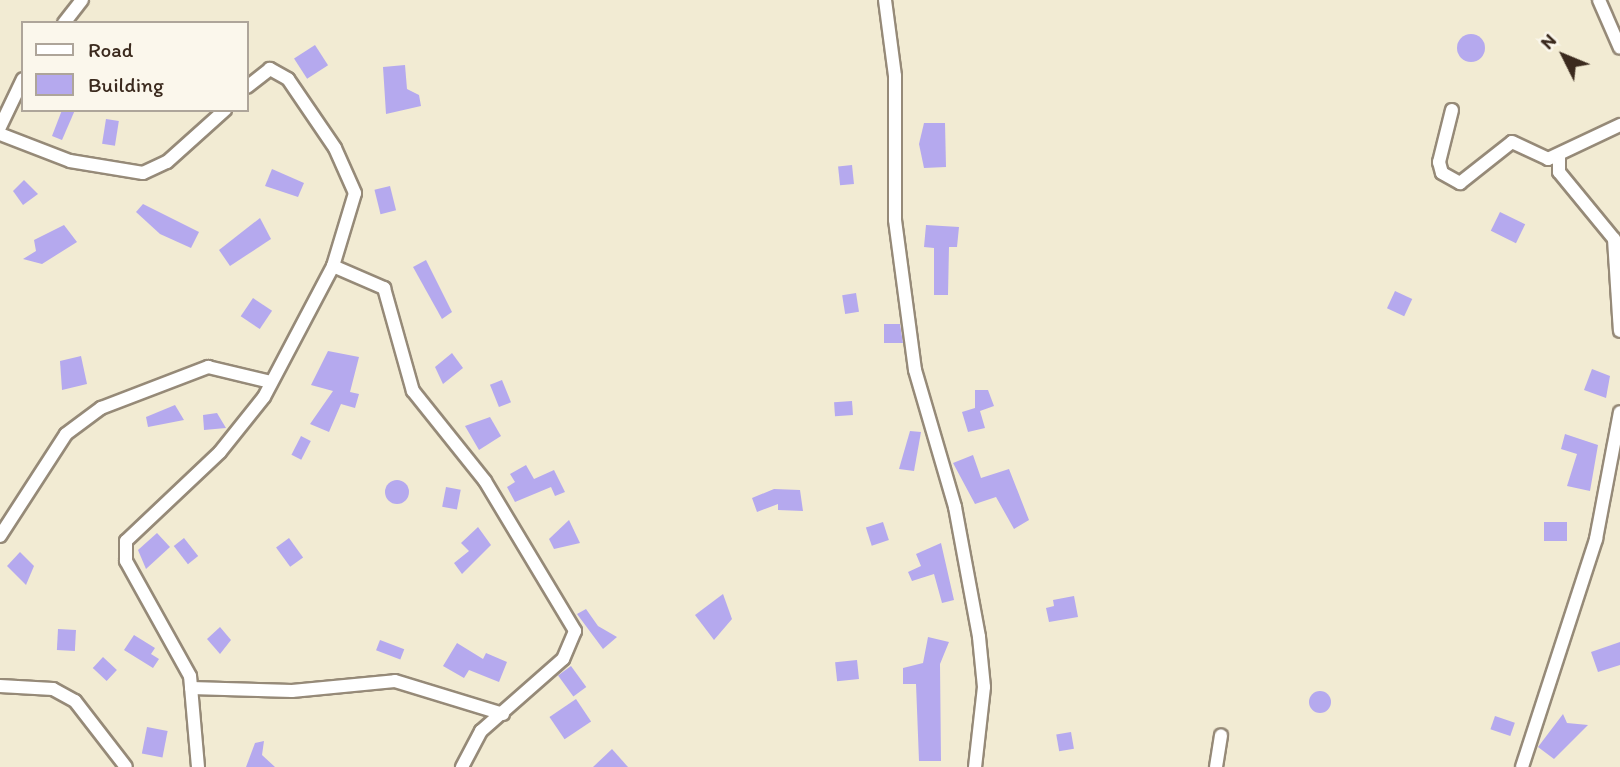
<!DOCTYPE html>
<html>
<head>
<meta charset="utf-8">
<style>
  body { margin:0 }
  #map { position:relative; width:1620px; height:767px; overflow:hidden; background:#f2ebd3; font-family:Itim,sans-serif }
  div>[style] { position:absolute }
  .building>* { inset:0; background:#b5a9ee; transform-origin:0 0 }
  .round { border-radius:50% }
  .roads { filter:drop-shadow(2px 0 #968a78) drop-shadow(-2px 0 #968a78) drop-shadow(0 2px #968a78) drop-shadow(0 -2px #968a78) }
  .street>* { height:12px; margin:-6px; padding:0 6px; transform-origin:6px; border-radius:6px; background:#fff }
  span { translate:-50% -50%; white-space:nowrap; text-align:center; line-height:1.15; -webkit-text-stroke:5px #fbf7ec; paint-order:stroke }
  .legend { position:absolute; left:21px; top:21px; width:228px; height:91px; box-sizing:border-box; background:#fbf7ec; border:2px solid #aea59a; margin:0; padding:9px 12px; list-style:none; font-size:21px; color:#3b2a1e }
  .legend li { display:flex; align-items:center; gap:14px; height:35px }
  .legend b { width:35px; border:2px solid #aea59a }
  .north { position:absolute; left:1529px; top:21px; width:70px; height:70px; -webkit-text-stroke:5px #fbf7ec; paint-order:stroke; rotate:313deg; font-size:19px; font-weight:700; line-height:28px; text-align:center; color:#3b2a1e }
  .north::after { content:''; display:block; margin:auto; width:24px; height:32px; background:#3b2a1e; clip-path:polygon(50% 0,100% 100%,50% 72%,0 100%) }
</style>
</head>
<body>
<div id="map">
  <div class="building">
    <div class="round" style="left:1457px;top:34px;width:28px;height:28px"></div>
    <div style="left:315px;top:45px;width:24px;height:25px;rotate:57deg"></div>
    <div style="clip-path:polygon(405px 65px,407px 89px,419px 95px,421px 106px,386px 114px,383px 67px)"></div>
    <div style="clip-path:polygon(62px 110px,75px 110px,62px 140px,52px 136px)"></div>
    <div style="left:106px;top:119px;width:13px;height:25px;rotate:9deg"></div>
    <div style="clip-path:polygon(924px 123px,945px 123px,946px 167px,924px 168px,919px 144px)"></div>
    <div style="left:852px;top:165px;width:19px;height:14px;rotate:84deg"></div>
    <div style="clip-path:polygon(272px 169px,304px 183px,298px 197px,265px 186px)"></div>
    <div style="clip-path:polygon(24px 180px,38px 194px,23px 205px,13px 191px)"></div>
    <div style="left:390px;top:186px;width:25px;height:16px;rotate:76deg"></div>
    <div style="clip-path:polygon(143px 204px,199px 232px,191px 248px,160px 234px,136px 212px)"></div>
    <div style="left:1500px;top:212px;width:28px;height:21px;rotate:26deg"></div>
    <div style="clip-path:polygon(260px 218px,271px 239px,230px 266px,219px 250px)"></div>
    <div style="clip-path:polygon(64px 225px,77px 242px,42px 264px,23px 259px,36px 251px,34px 240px)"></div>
    <div style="clip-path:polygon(926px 225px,959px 227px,957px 247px,949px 247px,948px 295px,934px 295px,934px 248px,924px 247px)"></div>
    <div style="clip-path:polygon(426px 260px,452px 312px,442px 319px,413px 267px)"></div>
    <div style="left:1395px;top:291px;width:19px;height:19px;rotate:25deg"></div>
    <div style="left:856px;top:293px;width:19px;height:14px;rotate:81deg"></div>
    <div style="left:253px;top:298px;width:23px;height:22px;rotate:34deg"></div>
    <div style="clip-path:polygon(884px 324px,900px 324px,903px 343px,884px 343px)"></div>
    <div style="clip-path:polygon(328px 351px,359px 357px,350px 392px,359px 394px,355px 408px,341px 404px,329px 432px,310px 424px,333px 391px,311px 385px)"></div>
    <div style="clip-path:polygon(452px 353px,463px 368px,443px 384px,435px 367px)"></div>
    <div style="clip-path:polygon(81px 356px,87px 384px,62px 390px,60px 361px)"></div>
    <div style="clip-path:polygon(1592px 369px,1610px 376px,1606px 398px,1584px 390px)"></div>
    <div style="left:502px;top:380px;width:24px;height:13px;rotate:68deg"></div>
    <div style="clip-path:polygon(975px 390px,988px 390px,994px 406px,980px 411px,985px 428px,968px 432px,962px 412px,975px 408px)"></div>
    <div style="left:852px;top:401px;width:14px;height:18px;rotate:86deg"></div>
    <div style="clip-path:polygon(175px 405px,184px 420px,148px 427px,146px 417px)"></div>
    <div style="clip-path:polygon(217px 413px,226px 428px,204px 430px,203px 415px)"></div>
    <div style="clip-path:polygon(490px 417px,501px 436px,479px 450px,465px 426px)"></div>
    <div style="clip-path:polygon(910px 431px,921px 432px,914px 471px,899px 469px)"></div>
    <div style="clip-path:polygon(1565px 434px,1598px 445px,1590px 491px,1567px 486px,1577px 454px,1561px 449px)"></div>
    <div style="left:301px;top:436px;width:11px;height:21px;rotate:27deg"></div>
    <div style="clip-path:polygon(973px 455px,981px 478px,1009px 469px,1029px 520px,1014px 529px,996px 497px,975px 504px,953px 463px)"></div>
    <div style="clip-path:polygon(526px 465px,534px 479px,554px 470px,565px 492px,555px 496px,551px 487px,515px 502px,507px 487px,515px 482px,510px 474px)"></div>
    <div class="round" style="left:385px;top:480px;width:24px;height:24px"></div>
    <div style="left:446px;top:487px;width:15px;height:20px;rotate:11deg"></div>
    <div style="clip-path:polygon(774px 489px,800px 490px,803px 511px,778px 510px,778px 504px,757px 512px,752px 498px)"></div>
    <div style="clip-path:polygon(569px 520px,580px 543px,554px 549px,549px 539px)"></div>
    <div style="left:883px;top:522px;width:19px;height:18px;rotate:72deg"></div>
    <div style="left:1544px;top:522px;width:23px;height:19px"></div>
    <div style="clip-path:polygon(478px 527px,491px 545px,462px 574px,454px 563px,469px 551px,461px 543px)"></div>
    <div style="clip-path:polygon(157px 533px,170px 547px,146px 569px,138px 550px)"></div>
    <div style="left:184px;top:538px;width:23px;height:13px;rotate:52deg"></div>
    <div style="left:289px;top:538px;width:24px;height:16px;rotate:54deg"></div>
    <div style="clip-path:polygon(941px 543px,954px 600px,942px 603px,934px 574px,912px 581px,908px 572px,921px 566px,916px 554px)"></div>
    <div style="clip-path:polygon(20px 552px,34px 566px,26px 585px,7px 566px)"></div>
    <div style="clip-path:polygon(723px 594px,732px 619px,714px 640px,695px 615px)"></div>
    <div style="clip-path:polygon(1074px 596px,1078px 617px,1049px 622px,1046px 608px,1054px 606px,1053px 600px)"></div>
    <div style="clip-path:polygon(586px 609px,598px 626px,617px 637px,603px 649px,577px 614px)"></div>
    <div style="clip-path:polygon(220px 627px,231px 640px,220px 654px,207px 639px)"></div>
    <div style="left:58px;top:629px;width:18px;height:21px;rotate:3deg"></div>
    <div style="clip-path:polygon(134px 635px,155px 648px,151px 654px,159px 659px,153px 668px,124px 650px)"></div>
    <div style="clip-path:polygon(928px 637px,949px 642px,940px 664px,941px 761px,919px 761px,916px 684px,903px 684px,903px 668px,923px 663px)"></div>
    <div style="left:380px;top:640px;width:26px;height:11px;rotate:21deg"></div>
    <div style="clip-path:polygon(1620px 642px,1620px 665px,1598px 672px,1591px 652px)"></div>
    <div style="clip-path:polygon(457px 643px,483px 659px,486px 653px,507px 662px,499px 682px,469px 670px,464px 678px,443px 666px)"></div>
    <div style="left:103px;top:657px;width:19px;height:15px;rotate:43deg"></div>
    <div style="left:857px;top:660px;width:19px;height:22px;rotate:84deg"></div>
    <div style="left:571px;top:666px;width:26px;height:16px;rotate:54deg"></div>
    <div class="round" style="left:1309px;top:691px;width:22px;height:22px"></div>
    <div style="left:576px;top:699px;width:27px;height:32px;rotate:56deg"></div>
    <div style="clip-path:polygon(1563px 714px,1567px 723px,1588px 725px,1554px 759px,1538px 747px)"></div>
    <div style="left:1495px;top:716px;width:21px;height:14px;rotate:19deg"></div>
    <div style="left:147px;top:727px;width:21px;height:27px;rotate:11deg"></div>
    <div style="left:1071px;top:732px;width:17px;height:15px;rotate:80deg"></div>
    <div style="clip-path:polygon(264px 741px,262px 755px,275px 767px,246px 767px,255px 743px)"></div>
    <div style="clip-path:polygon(612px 749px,628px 767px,593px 767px)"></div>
  </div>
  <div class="roads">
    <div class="street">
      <div style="left:885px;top:0;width:77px;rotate:82.5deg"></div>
      <div style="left:895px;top:76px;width:144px;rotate:90deg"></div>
      <div style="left:895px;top:220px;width:151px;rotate:82.4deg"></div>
      <div style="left:915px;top:370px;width:143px;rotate:73.7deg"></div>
      <div style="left:955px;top:507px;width:132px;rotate:79.5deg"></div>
      <div style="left:979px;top:637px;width:50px;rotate:84.3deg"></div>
      <div style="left:984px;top:687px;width:81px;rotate:96.4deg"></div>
      <div style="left:1599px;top:0;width:52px;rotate:66.4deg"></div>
      <div style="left:64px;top:23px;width:29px;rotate:-52deg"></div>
      <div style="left:1452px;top:110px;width:54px;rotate:104deg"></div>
      <div style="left:1439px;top:162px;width:11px;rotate:75deg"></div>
      <div style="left:1442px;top:173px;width:21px;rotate:29deg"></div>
      <div style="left:1460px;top:183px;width:66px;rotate:-38.3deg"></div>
      <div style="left:1512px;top:142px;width:40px;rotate:25deg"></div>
      <div style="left:1548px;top:159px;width:80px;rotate:-25.3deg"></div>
      <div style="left:0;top:127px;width:53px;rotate:-64.4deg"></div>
      <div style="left:0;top:134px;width:75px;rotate:21.1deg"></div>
      <div style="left:70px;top:161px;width:74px;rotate:9.3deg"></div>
      <div style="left:143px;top:173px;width:26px;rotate:-25deg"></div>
      <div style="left:167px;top:162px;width:78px;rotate:-41.9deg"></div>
      <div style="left:1559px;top:157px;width:15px;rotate:90deg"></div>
      <div style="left:1559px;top:172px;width:87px;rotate:50.6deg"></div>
      <div style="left:1614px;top:239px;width:92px;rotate:86.3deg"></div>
      <div style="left:333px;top:266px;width:56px;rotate:23.3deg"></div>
      <div style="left:384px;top:288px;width:107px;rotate:74.3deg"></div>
      <div style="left:413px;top:391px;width:115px;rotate:51.3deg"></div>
      <div style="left:485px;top:481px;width:175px;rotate:59deg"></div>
      <div style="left:575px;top:631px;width:30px;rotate:113deg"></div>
      <div style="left:563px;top:659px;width:109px;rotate:138.7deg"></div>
      <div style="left:481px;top:731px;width:41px;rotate:117.8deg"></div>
      <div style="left:0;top:536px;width:121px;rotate:-57.1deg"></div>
      <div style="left:66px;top:434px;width:44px;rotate:-36.6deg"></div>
      <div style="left:101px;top:408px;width:115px;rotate:-21deg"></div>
      <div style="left:208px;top:367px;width:65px;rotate:13.4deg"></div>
      <div style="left:0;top:686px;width:53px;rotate:3.2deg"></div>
      <div style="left:53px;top:689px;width:25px;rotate:29deg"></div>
      <div style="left:75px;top:701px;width:83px;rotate:52.3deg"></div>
      <div style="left:191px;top:688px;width:101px;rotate:1.7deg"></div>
      <div style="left:292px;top:691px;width:103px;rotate:-5.5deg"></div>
      <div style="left:395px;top:681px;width:113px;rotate:17deg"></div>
      <div style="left:198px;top:767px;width:91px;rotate:-95deg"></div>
      <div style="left:190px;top:676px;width:132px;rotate:-119.1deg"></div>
      <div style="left:126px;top:561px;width:20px;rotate:-90deg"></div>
      <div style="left:126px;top:541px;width:129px;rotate:-43.4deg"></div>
      <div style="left:220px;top:452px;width:70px;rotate:-51.3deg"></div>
      <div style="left:264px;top:397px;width:148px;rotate:-62.2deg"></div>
      <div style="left:333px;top:266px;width:76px;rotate:-73.2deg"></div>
      <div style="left:355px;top:193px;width:49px;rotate:-114deg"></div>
      <div style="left:335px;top:148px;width:83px;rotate:-124.3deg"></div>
      <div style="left:288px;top:79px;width:21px;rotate:-151deg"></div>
      <div style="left:270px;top:69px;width:29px;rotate:142deg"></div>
      <div style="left:1216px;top:767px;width:32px;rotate:-81deg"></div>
      <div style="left:1522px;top:767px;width:240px;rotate:-72deg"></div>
      <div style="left:1596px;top:539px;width:129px;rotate:-79.3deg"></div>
    </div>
  </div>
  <ul class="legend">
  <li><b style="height:9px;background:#fff"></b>Road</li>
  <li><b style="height:19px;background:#b5a9ee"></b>Building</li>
  </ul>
  <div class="north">N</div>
</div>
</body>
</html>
